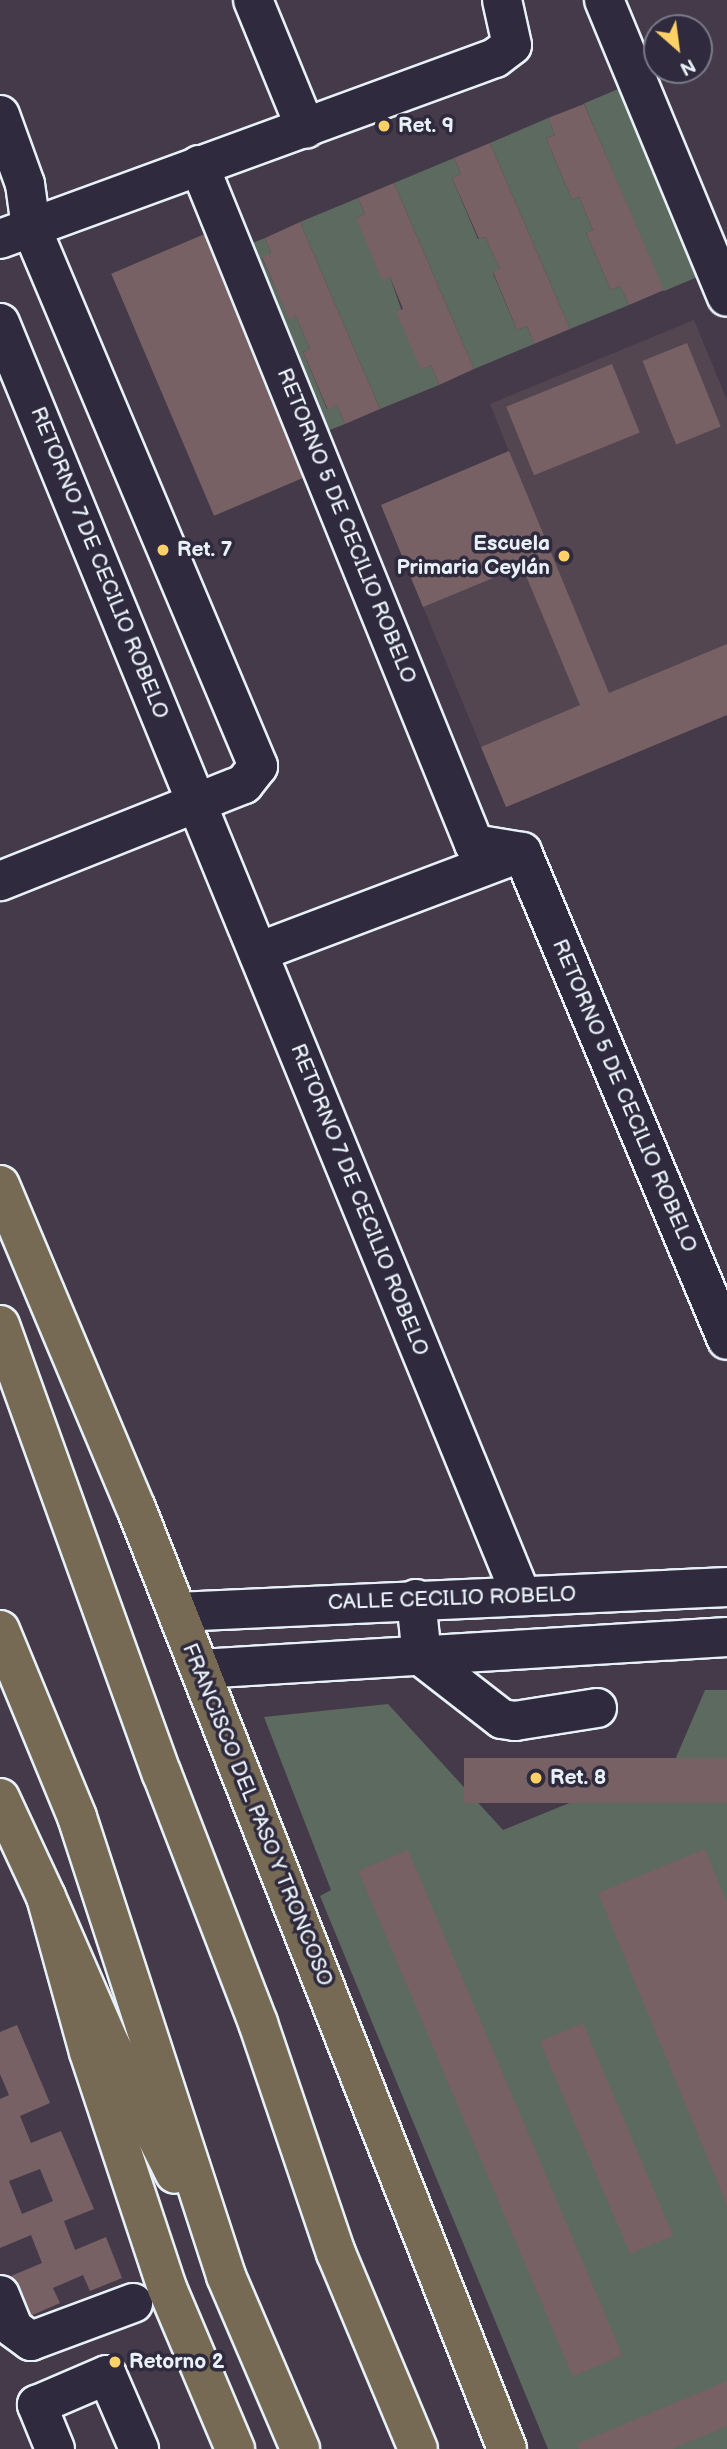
<!DOCTYPE html>
<html>
<head>
<meta charset="utf-8">
<style>
  body { margin:0 }
  #map { position:relative; width:727px; height:2449px; overflow:hidden; background:#453a49; font-family:"Balsamiq Sans",sans-serif }
  div>[style] { position:absolute }
  .built>* { inset:0; background:#544651 }
  .green>* { inset:0; background:#5c6a60; transform-origin:0 0 }
  .building>* { inset:0; background:#776165; transform-origin:0 0 }
  .roads { filter:drop-shadow(2px 0 #e8f1f8) drop-shadow(-2px 0 #e8f1f8) drop-shadow(0 2px #e8f1f8) drop-shadow(0 -2px #e8f1f8) }
  .minor>* { height:38px; margin:-19px; padding:0 19px; transform-origin:19px; border-radius:19px; background:#2f2a3d }
  .major>* { height:38px; margin:-19px; padding:0 19px; transform-origin:19px; border-radius:19px; background:#776a54 }
  .highway>* { height:38px; margin:-19px; padding:0 19px; transform-origin:19px; border-radius:19px; background:#776a54 }
  .dots>* { width:19px; height:19px; translate:-50% -50%; box-sizing:border-box; border:4px solid #2f2a3d; border-radius:50% }
  span { translate:-50% -50%; white-space:nowrap; text-align:center; line-height:1.15; -webkit-text-stroke:7px #2f2a3d; paint-order:stroke }
  .poi-label { font-size:21px; color:#e8f1f8; font-weight:700 }
  .left { translate:0 -50%; text-align:left }
  .right { translate:-100% -50%; text-align:right }
  .street-label { font-size:21px; color:#e8f1f8 }
  .north { position:absolute; left:643px; top:14px; width:70px; height:70px; box-sizing:border-box; background:#2f2a3d; border:2px solid #797a88; border-radius:50%; rotate:152deg; font-size:19px; font-weight:700; line-height:28px; text-align:center; color:#e8f1f8 }
  .north::after { content:''; display:block; margin:auto; width:24px; height:32px; background:#ffd166; clip-path:polygon(50% 0,100% 100%,50% 72%,0 100%) }
</style>
</head>
<body>
<div id="map">
  <div class="built">
    <div style="clip-path:polygon(694px 320px,727px 400px,727px 715px,506px 807px,381px 505px,509px 451px,490px 404px)"></div>
  </div>
  <div class="green">
    <div style="left:630px;top:84px;width:204px;height:50px;rotate:67deg"></div>
    <div style="clip-path:polygon(548px 118px,555px 135px,546px 138px,572px 200px,579px 197px,593px 230px,586px 233px,611px 290px,620px 286px,629px 305px,570px 329px,490px 143px)"></div>
    <div style="clip-path:polygon(454px 158px,461px 174px,452px 178px,478px 239px,485px 237px,500px 269px,493px 273px,517px 330px,527px 326px,534px 344px,474px 369px,394px 183px)"></div>
    <div style="clip-path:polygon(358px 198px,365px 214px,356px 218px,390px 277px,422px 369px,431px 365px,439px 385px,380px 409px,300px 222px)"></div>
    <div style="clip-path:polygon(265px 238px,271px 253px,262px 258px,289px 318px,296px 316px,310px 349px,303px 352px,327px 409px,337px 405px,345px 424px,317px 435px,241px 247px)"></div>
    <div style="clip-path:polygon(705px 1690px,727px 1690px,727px 2449px,548px 2449px,320px 1896px,331px 1890px,264px 1717px,388px 1704px,503px 1830px,675px 1760px)"></div>
  </div>
  <div class="building">
    <div style="clip-path:polygon(584px 104px,664px 290px,629px 305px,620px 286px,611px 290px,586px 233px,593px 230px,579px 197px,572px 200px,546px 138px,555px 135px,548px 118px)"></div>
    <div style="clip-path:polygon(490px 143px,570px 329px,534px 344px,527px 326px,517px 330px,493px 272px,500px 269px,485px 237px,479px 239px,452px 178px,461px 174px,454px 158px)"></div>
    <div style="clip-path:polygon(394px 183px,474px 369px,439px 385px,431px 365px,421px 370px,396px 312px,403px 309px,390px 277px,382px 280px,356px 218px,365px 214px,358px 198px)"></div>
    <div style="clip-path:polygon(300px 222px,380px 409px,345px 424px,337px 405px,328px 410px,303px 352px,310px 349px,296px 316px,289px 319px,262px 257px,271px 253px,265px 238px)"></div>
    <div style="left:207px;top:233px;width:263px;height:104px;rotate:67deg"></div>
    <div style="left:687px;top:343px;width:90px;height:48px;rotate:68deg"></div>
    <div style="left:612px;top:364px;width:74px;height:114px;rotate:68deg"></div>
    <div style="clip-path:polygon(509px 451px,609px 693px,727px 644px,727px 715px,506px 807px,481px 747px,580px 705px,522px 566px,423px 607px,381px 505px)"></div>
    <div style="left:727px;top:1758px;width:45px;height:263px;rotate:90deg"></div>
    <div style="clip-path:polygon(705px 1849px,727px 1903px,727px 2205px,598px 1893px)"></div>
    <div style="left:408px;top:1850px;width:549px;height:54px;rotate:67deg"></div>
    <div style="left:583px;top:2023px;width:231px;height:47px;rotate:67deg"></div>
    <div style="clip-path:polygon(evenodd,17px 2025px,50px 2103px,20px 2116px,31px 2143px,61px 2131px,94px 2209px,64px 2221px,75px 2250px,106px 2237px,122px 2278px,90px 2291px,83px 2275px,53px 2288px,60px 2303px,28px 2317px,11px 2276px,42px 2263px,31px 2235px,0 2248px,0 2099px,9px 2095px,0 2074px,0 2032px,17px 2025px,40px 2169px,53px 2201px,22px 2214px,9px 2181px,40px 2169px)"></div>
    <div style="clip-path:polygon(727px 2381px,727px 2426px,672px 2449px,579px 2449px,577px 2444px)"></div>
  </div>
  <div class="roads">
    <div class="minor">
      <div style="left:253px;top:0;width:139px;rotate:67.7deg"></div>
      <div style="left:604px;top:0;width:321px;rotate:67.5deg"></div>
      <div style="left:0;top:115px;width:73px;rotate:70.1deg"></div>
      <div style="left:25px;top:184px;width:43px;rotate:82.1deg"></div>
      <div style="left:31px;top:227px;width:585px;rotate:67.16deg"></div>
      <div style="left:258px;top:766px;width:23px;rotate:128deg"></div>
      <div style="left:244px;top:784px;width:263px;rotate:158.3deg"></div>
      <div style="left:199px;top:165px;width:733px;rotate:67.95deg"></div>
      <div style="left:474px;top:844px;width:49px;rotate:9.5deg"></div>
      <div style="left:0;top:239px;width:527px;rotate:-20.09deg"></div>
      <div style="left:495px;top:58px;width:21px;rotate:-37deg"></div>
      <div style="left:512px;top:45px;width:46px;rotate:-102.5deg"></div>
      <div style="left:0;top:323px;width:1375px;rotate:67.73deg"></div>
      <div style="left:522px;top:852px;width:529px;rotate:67.21deg"></div>
      <div style="left:258px;top:952px;width:280px;rotate:-20.7deg"></div>
      <div style="left:416px;top:1599px;width:58px;rotate:84.1deg"></div>
      <div style="left:422px;top:1657px;width:101px;rotate:37.8deg"></div>
      <div style="left:502px;top:1719px;width:13px;rotate:9deg"></div>
      <div style="left:515px;top:1721px;width:83px;rotate:-9deg"></div>
      <div style="left:177px;top:1612px;width:551px;rotate:-2.6deg"></div>
      <div style="left:200px;top:1669px;width:528px;rotate:-3.47deg"></div>
      <div style="left:0;top:2295px;width:35px;rotate:68deg"></div>
      <div style="left:13px;top:2328px;width:22px;rotate:36deg"></div>
      <div style="left:31px;top:2341px;width:109px;rotate:-20.4deg"></div>
      <div style="left:55px;top:2449px;width:48px;rotate:-112.2deg"></div>
      <div style="left:37px;top:2405px;width:76px;rotate:-23.2deg"></div>
      <div style="left:107px;top:2375px;width:81px;rotate:66.6deg"></div>
    </div>
    <div class="major">
      <div style="left:0;top:1185px;width:350px;rotate:67.2deg"></div>
      <div style="left:136px;top:1508px;width:1011px;rotate:68.48deg"></div>
      <div style="left:0;top:1798px;width:109px;rotate:65.1deg"></div>
      <div style="left:46px;top:1897px;width:161px;rotate:74.5deg"></div>
      <div style="left:89px;top:2052px;width:249px;rotate:71.7deg"></div>
      <div style="left:167px;top:2288px;width:175px;rotate:67.1deg"></div>
    </div>
    <div class="highway">
      <div style="left:0;top:1325px;width:477px;rotate:70.2deg"></div>
      <div style="left:162px;top:1774px;width:267px;rotate:68.9deg"></div>
      <div style="left:258px;top:2023px;width:243px;rotate:71.3deg"></div>
      <div style="left:336px;top:2253px;width:212px;rotate:67.3deg"></div>
      <div style="left:0;top:1630px;width:202px;rotate:67.6deg"></div>
      <div style="left:77px;top:1817px;width:483px;rotate:72deg"></div>
      <div style="left:226px;top:2276px;width:188px;rotate:66.8deg"></div>
      <div style="left:46px;top:1897px;width:160px;rotate:66.5deg"></div>
      <div style="left:110px;top:2044px;width:145px;rotate:63.4deg"></div>
    </div>
  </div>
  <div class="dots">
    <div style="left:384px;top:126px;background:#ffd166"></div>
    <div style="left:163px;top:550px;background:#ffd166"></div>
    <div style="left:564px;top:556px;background:#ffd166"></div>
    <div style="left:536px;top:1778px;background:#ffd166"></div>
    <div style="left:115px;top:2362px;background:#ffd166"></div>
  </div>
  <div class="poi-label">
    <span class="left" style="left:398px;top:126px">Ret. 9</span>
    <span class="right" style="left:550px;top:556px">Escuela<br>Primaria Ceylán</span>
    <span class="left" style="left:177px;top:550px">Ret. 7</span>
    <span class="left" style="left:550px;top:1778px">Ret. 8</span>
    <span class="left" style="left:129px;top:2362px">Retorno 2</span>
  </div>
  <div class="street-label">
    <span style="left:346px;top:526px;rotate:68deg">RETORNO 5 DE CECILIO ROBELO</span>
    <span style="left:99px;top:563px;rotate:68deg">RETORNO 7 DE CECILIO ROBELO</span>
    <span style="left:624px;top:1096px;rotate:67deg">RETORNO 5 DE CECILIO ROBELO</span>
    <span style="left:359px;top:1200px;rotate:68deg">RETORNO 7 DE CECILIO ROBELO</span>
    <span style="left:452px;top:1599px;rotate:-2deg">CALLE CECILIO ROBELO</span>
    <span style="left:257px;top:1815px;rotate:68deg">FRANCISCO DEL PASO Y TRONCOSO</span>
  </div>
  <div class="north">N</div>
</div>
</body>
</html>
